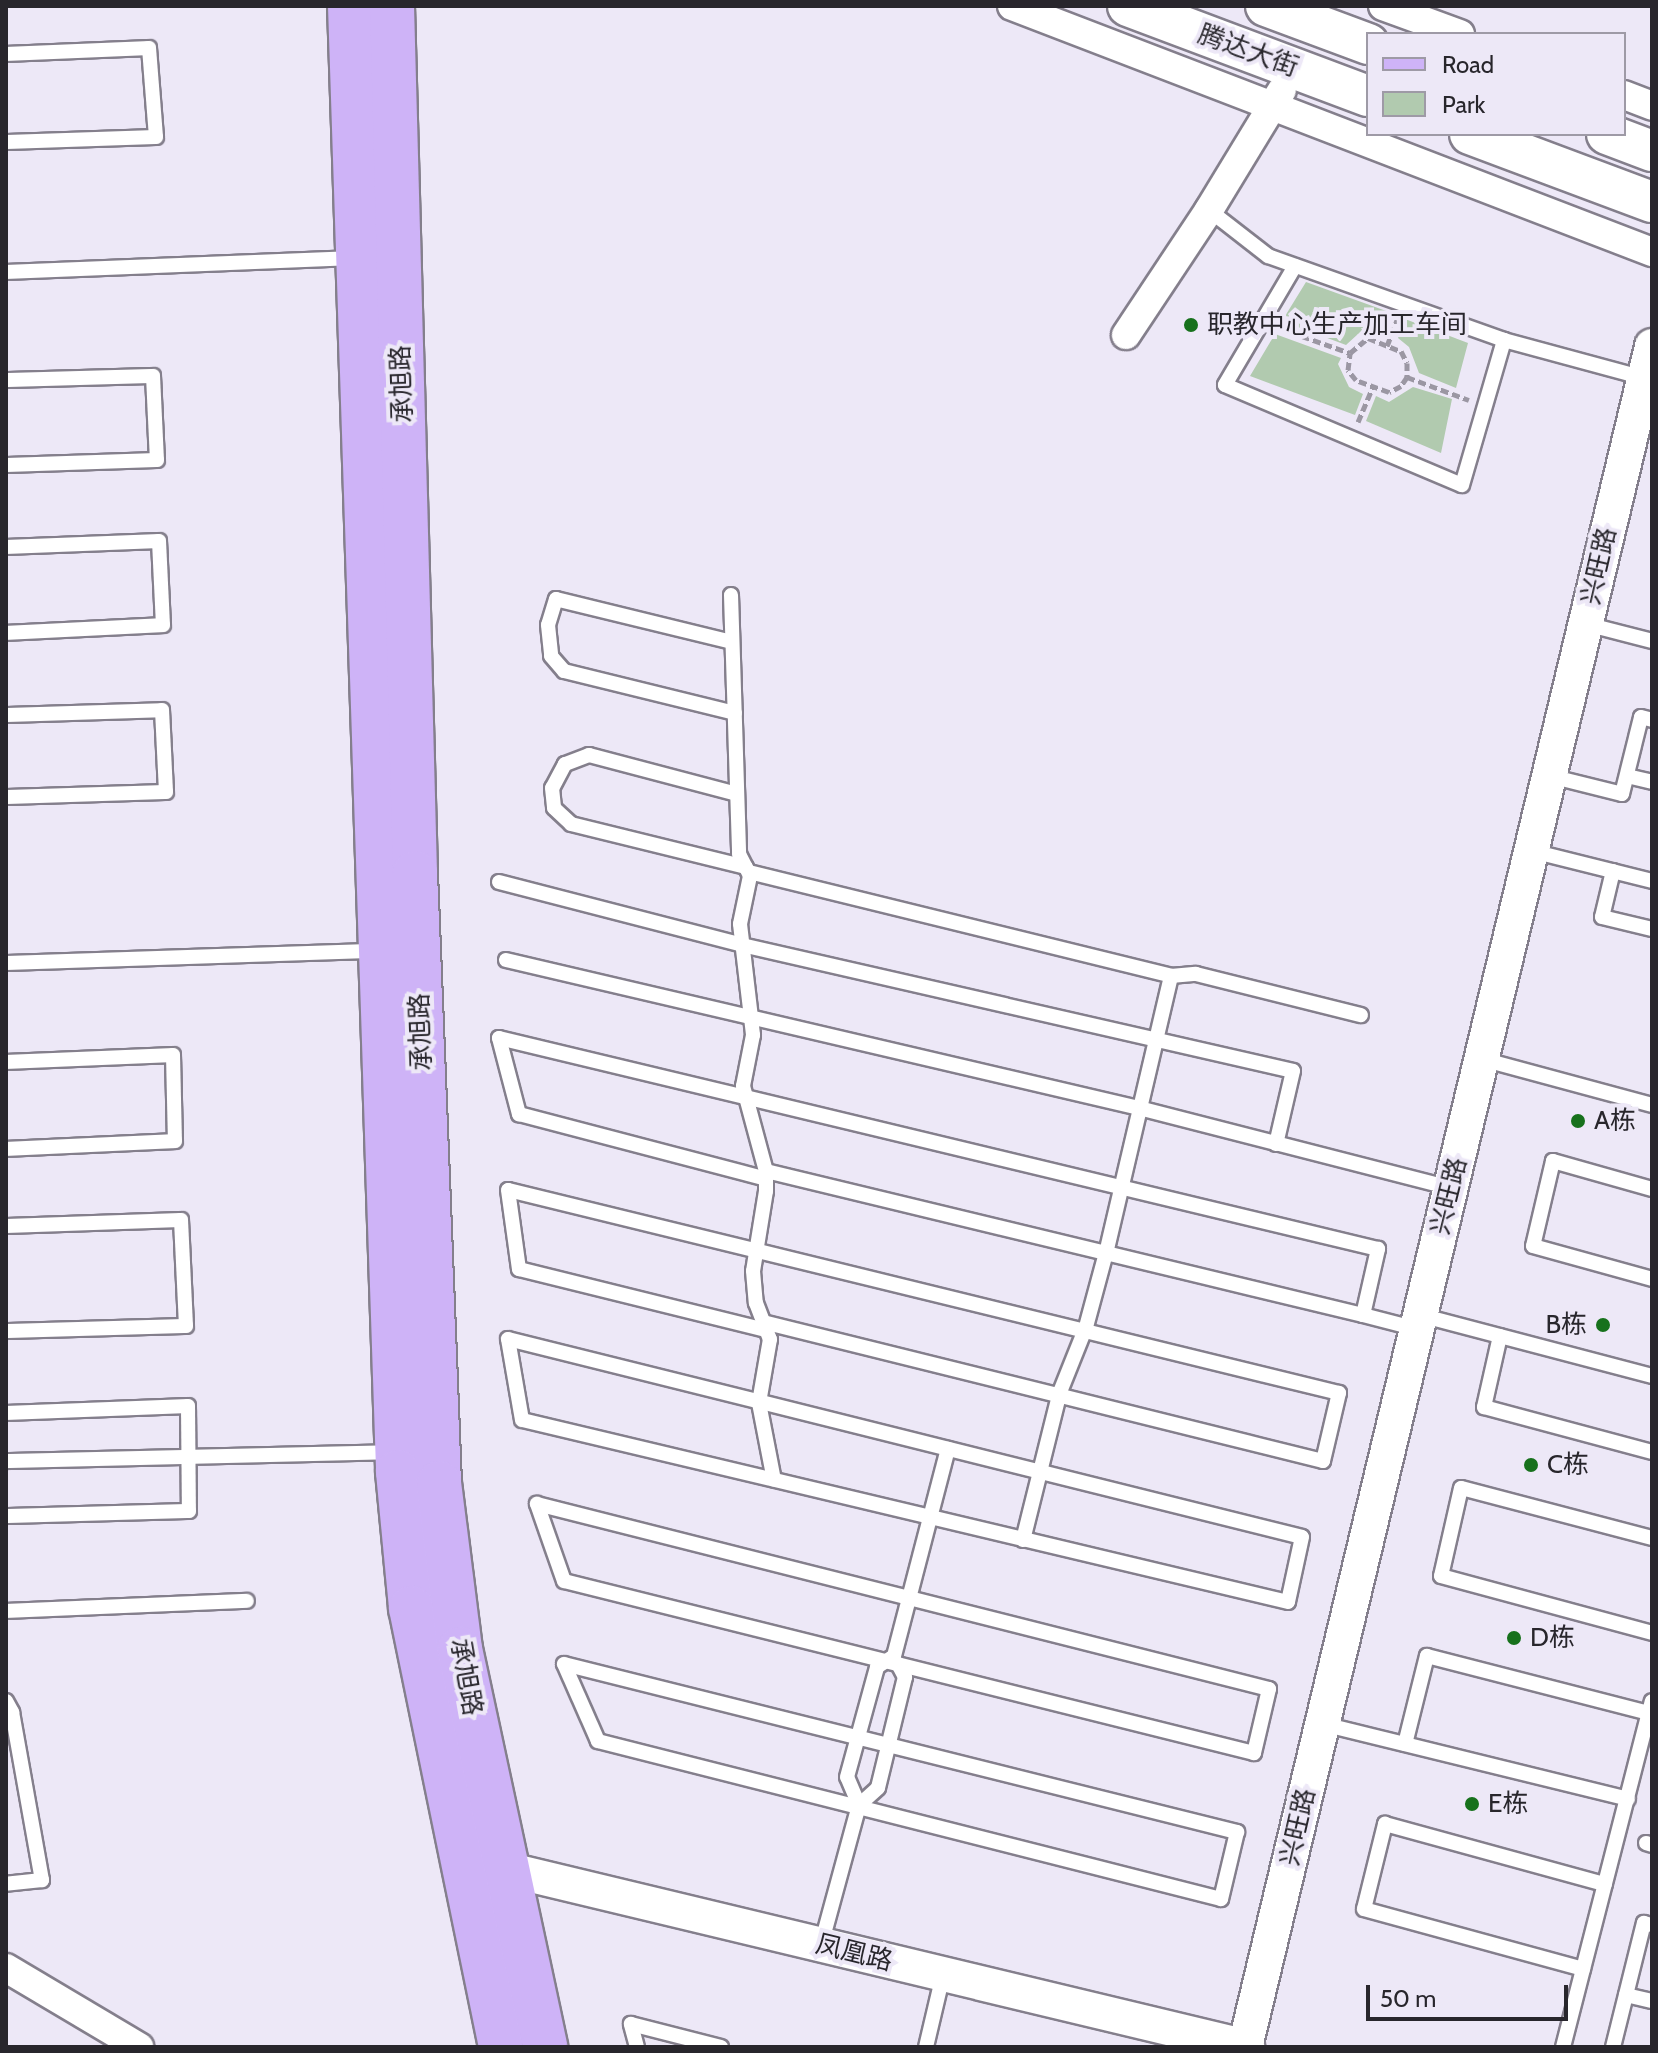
<!DOCTYPE html>
<html>
<head>
<meta charset="utf-8">
<style>
  body { margin:0 }
  #map { position:relative; width:1658px; height:2053px; overflow:hidden; background:#ede8f7; font-family:Cabin,"Noto Sans SC",sans-serif }
  div>[style] { position:absolute }
  .green>* { inset:0; background:#b1caaf }
  .path>* { height:5px; margin-top:-2.5px; transform-origin:0; background:repeating-linear-gradient(90deg,#9b97a3 0 8px,transparent 0 12px) }
  .roads { filter:drop-shadow(2px 0 #847f8c) drop-shadow(-2px 0 #847f8c) drop-shadow(0 2px #847f8c) drop-shadow(0 -2px #847f8c) }
  .service>* { height:14px; margin:-7px; padding:0 7px; transform-origin:7px; border-radius:7px; background:#fff }
  .minor>* { height:28px; margin:-14px; padding:0 14px; transform-origin:14px; border-radius:14px; background:#fff }
  .tertiary>* { height:34px; margin:-17px; padding:0 17px; transform-origin:17px; border-radius:17px; background:#fff }
  .secondary>* { height:40px; margin:-20px; padding:0 20px; transform-origin:20px; border-radius:20px; background:#fff }
  .primary>* { height:44px; margin:-22px; padding:0 22px; transform-origin:22px; border-radius:22px; background:#ceb3f7 }
  .dots>* { width:22px; height:22px; translate:-50% -50%; box-sizing:border-box; border:4px solid #ede8f7; border-radius:50% }
  span { translate:-50% -50%; white-space:nowrap; text-align:center; line-height:1.15; -webkit-text-stroke:8px #ede8f7; paint-order:stroke }
  .street-label { font-size:26px; color:#28262c }
  .poi-label { font-size:26px; color:#28262c }
  .left { translate:0 -50%; text-align:left }
  .right { translate:-100% -50%; text-align:right }
  .frame { position:absolute; inset:0; border:8px solid #28262c; pointer-events:none }
  .legend { position:absolute; left:1366px; top:32px; width:260px; height:104px; box-sizing:border-box; background:#ede8f7; border:2px solid #9e9aa6; margin:0; padding:10px 14px; list-style:none; font-size:24px; color:#28262c }
  .legend li { display:flex; align-items:center; gap:16px; height:40px }
  .legend b { width:40px; border:2px solid #9e9aa6 }
  .scale { position:absolute; left:1366px; top:1985px; width:202px; height:36px; box-sizing:border-box; border:4px solid #28262c; border-top:0; padding-left:10px; font-size:24px; line-height:28px; white-space:nowrap; color:#28262c; -webkit-text-stroke:6px #ede8f7; paint-order:stroke }
</style>
</head>
<body>
<div id="map">
  <div class="green">
    <div style="clip-path:polygon(1306px 282px,1389px 312px,1382px 332px,1358px 334px,1346px 345px,1282px 321px)"></div>
    <div style="clip-path:polygon(1405px 319px,1468px 343px,1456px 388px,1419px 373px,1409px 347px,1398px 338px)"></div>
    <div style="clip-path:polygon(1275px 334px,1341px 358px,1338px 364px,1349px 387px,1363px 394px,1355px 415px,1250px 376px)"></div>
    <div style="clip-path:polygon(1413px 387px,1452px 399px,1441px 453px,1366px 421px,1376px 396px,1389px 402px)"></div>
  </div>
  <div class="path">
    <div style="left:1279px;top:328px;width:75px;rotate:19.4deg"></div>
    <div style="left:1368px;top:338px;width:35px;rotate:22deg"></div>
    <div style="left:1401px;top:351px;width:13px;rotate:63deg"></div>
    <div style="left:1407px;top:363px;width:14px;rotate:90deg"></div>
    <div style="left:1407px;top:377px;width:11px;rotate:124deg"></div>
    <div style="left:1401px;top:386px;width:13px;rotate:153deg"></div>
    <div style="left:1389px;top:392px;width:35px;rotate:-160deg"></div>
    <div style="left:1356px;top:380px;width:13px;rotate:-129deg"></div>
    <div style="left:1348px;top:370px;width:17px;rotate:-83deg"></div>
    <div style="left:1350px;top:353px;width:23px;rotate:-40deg"></div>
    <div style="left:1387px;top:346px;width:28px;rotate:-69deg"></div>
    <div style="left:1407px;top:377px;width:66px;rotate:20.4deg"></div>
    <div style="left:1358px;top:422px;width:39px;rotate:-67deg"></div>
  </div>
  <div class="roads">
    <div class="service">
      <div style="left:6px;top:54px;width:143px;rotate:-2.4deg"></div>
      <div style="left:149px;top:48px;width:89px;rotate:85.5deg"></div>
      <div style="left:156px;top:137px;width:150px;rotate:178.1deg"></div>
      <div style="left:1209px;top:210px;width:75px;rotate:37.9deg"></div>
      <div style="left:1268px;top:256px;width:251px;rotate:19.6deg"></div>
      <div style="left:1504px;top:340px;width:145px;rotate:15.2deg"></div>
      <div style="left:1295px;top:266px;width:138px;rotate:120.5deg"></div>
      <div style="left:1225px;top:385px;width:257px;rotate:22.9deg"></div>
      <div style="left:1462px;top:485px;width:151px;rotate:-73.8deg"></div>
      <div style="left:6px;top:272px;width:348px;rotate:-2.3deg"></div>
      <div style="left:6px;top:380px;width:147px;rotate:-1.6deg"></div>
      <div style="left:153px;top:376px;width:84px;rotate:87.3deg"></div>
      <div style="left:157px;top:460px;width:151px;rotate:178.1deg"></div>
      <div style="left:6px;top:547px;width:153px;rotate:-2.2deg"></div>
      <div style="left:159px;top:541px;width:84px;rotate:87.3deg"></div>
      <div style="left:163px;top:625px;width:157px;rotate:177.1deg"></div>
      <div style="left:731px;top:595px;width:259px;rotate:88.2deg"></div>
      <div style="left:739px;top:854px;width:25px;rotate:63deg"></div>
      <div style="left:750px;top:876px;width:49px;rotate:101.8deg"></div>
      <div style="left:740px;top:924px;width:112px;rotate:83.3deg"></div>
      <div style="left:753px;top:1035px;width:52px;rotate:101.1deg"></div>
      <div style="left:743px;top:1086px;width:88px;rotate:74.9deg"></div>
      <div style="left:766px;top:1171px;width:20px;rotate:90deg"></div>
      <div style="left:766px;top:1191px;width:81px;rotate:99.2deg"></div>
      <div style="left:753px;top:1271px;width:32px;rotate:85deg"></div>
      <div style="left:756px;top:1303px;width:39px;rotate:69deg"></div>
      <div style="left:770px;top:1339px;width:65px;rotate:99.8deg"></div>
      <div style="left:759px;top:1403px;width:78px;rotate:79deg"></div>
      <div style="left:1586px;top:624px;width:68px;rotate:14.4deg"></div>
      <div style="left:732px;top:642px;width:181px;rotate:-166.3deg"></div>
      <div style="left:556px;top:599px;width:27px;rotate:107deg"></div>
      <div style="left:548px;top:625px;width:31px;rotate:84deg"></div>
      <div style="left:551px;top:656px;width:20px;rotate:49deg"></div>
      <div style="left:564px;top:671px;width:176px;rotate:13.8deg"></div>
      <div style="left:6px;top:715px;width:156px;rotate:-1.8deg"></div>
      <div style="left:162px;top:710px;width:82px;rotate:87.2deg"></div>
      <div style="left:166px;top:792px;width:160px;rotate:178.2deg"></div>
      <div style="left:1550px;top:776px;width:74px;rotate:14deg"></div>
      <div style="left:1622px;top:794px;width:79px;rotate:-76.1deg"></div>
      <div style="left:1641px;top:717px;width:11px;rotate:15deg"></div>
      <div style="left:1627px;top:776px;width:26px;rotate:13deg"></div>
      <div style="left:737px;top:794px;width:153px;rotate:-165.2deg"></div>
      <div style="left:589px;top:755px;width:26px;rotate:159deg"></div>
      <div style="left:565px;top:764px;width:27px;rotate:118deg"></div>
      <div style="left:552px;top:788px;width:20px;rotate:84deg"></div>
      <div style="left:554px;top:808px;width:23px;rotate:43deg"></div>
      <div style="left:571px;top:824px;width:180px;rotate:13.8deg"></div>
      <div style="left:1532px;top:851px;width:124px;rotate:14deg"></div>
      <div style="left:1613px;top:871px;width:47px;rotate:103.4deg"></div>
      <div style="left:1602px;top:917px;width:51px;rotate:13.5deg"></div>
      <div style="left:749px;top:872px;width:435px;rotate:13.8deg"></div>
      <div style="left:1171px;top:976px;width:25px;rotate:-5deg"></div>
      <div style="left:1196px;top:974px;width:170px;rotate:14deg"></div>
      <div style="left:499px;top:882px;width:251px;rotate:14.5deg"></div>
      <div style="left:742px;top:945px;width:565px;rotate:12.88deg"></div>
      <div style="left:1293px;top:1071px;width:75px;rotate:103.1deg"></div>
      <div style="left:506px;top:960px;width:650px;rotate:13.16deg"></div>
      <div style="left:1139px;top:1108px;width:321px;rotate:14.4deg"></div>
      <div style="left:6px;top:963px;width:371px;rotate:-1.9deg"></div>
      <div style="left:1482px;top:1059px;width:176px;rotate:15.1deg"></div>
      <div style="left:6px;top:1062px;width:167px;rotate:-2.4deg"></div>
      <div style="left:173px;top:1055px;width:86px;rotate:88.7deg"></div>
      <div style="left:175px;top:1141px;width:169px;rotate:177.3deg"></div>
      <div style="left:766px;top:1171px;width:614px;rotate:13.56deg"></div>
      <div style="left:1363px;top:1315px;width:68px;rotate:-77.2deg"></div>
      <div style="left:1378px;top:1249px;width:904px;rotate:-166.5deg"></div>
      <div style="left:499px;top:1038px;width:79px;rotate:75.3deg"></div>
      <div style="left:519px;top:1114px;width:255px;rotate:14.7deg"></div>
      <div style="left:1652px;top:1189px;width:103px;rotate:-164.2deg"></div>
      <div style="left:1553px;top:1161px;width:87px;rotate:103.2deg"></div>
      <div style="left:1533px;top:1246px;width:123px;rotate:15.5deg"></div>
      <div style="left:6px;top:1226px;width:175px;rotate:-2deg"></div>
      <div style="left:181px;top:1220px;width:106px;rotate:87.3deg"></div>
      <div style="left:186px;top:1326px;width:180px;rotate:178.4deg"></div>
      <div style="left:1363px;top:1315px;width:56px;rotate:14.5deg"></div>
      <div style="left:1420px;top:1315px;width:240px;rotate:14.7deg"></div>
      <div style="left:763px;top:1322px;width:577px;rotate:13.94deg"></div>
      <div style="left:1323px;top:1461px;width:70px;rotate:-76.8deg"></div>
      <div style="left:1339px;top:1393px;width:855px;rotate:-166.27deg"></div>
      <div style="left:508px;top:1190px;width:80px;rotate:82.1deg"></div>
      <div style="left:519px;top:1269px;width:254px;rotate:13.9deg"></div>
      <div style="left:1500px;top:1336px;width:73px;rotate:102.7deg"></div>
      <div style="left:1484px;top:1407px;width:174px;rotate:15deg"></div>
      <div style="left:508px;top:1339px;width:818px;rotate:14deg"></div>
      <div style="left:1302px;top:1537px;width:66px;rotate:102.2deg"></div>
      <div style="left:1288px;top:1602px;width:787px;rotate:-166.63deg"></div>
      <div style="left:522px;top:1420px;width:82px;rotate:-99.8deg"></div>
      <div style="left:6px;top:1413px;width:182px;rotate:-2.2deg"></div>
      <div style="left:188px;top:1406px;width:105px;rotate:89.5deg"></div>
      <div style="left:189px;top:1511px;width:183px;rotate:178.4deg"></div>
      <div style="left:6px;top:1461px;width:387px;rotate:-1.3deg"></div>
      <div style="left:537px;top:1504px;width:755px;rotate:14.18deg"></div>
      <div style="left:1269px;top:1689px;width:66px;rotate:103.2deg"></div>
      <div style="left:1254px;top:1753px;width:711px;rotate:-166deg"></div>
      <div style="left:564px;top:1581px;width:82px;rotate:-109.3deg"></div>
      <div style="left:1652px;top:1538px;width:197px;rotate:-165.3deg"></div>
      <div style="left:1461px;top:1488px;width:90px;rotate:102.8deg"></div>
      <div style="left:1441px;top:1576px;width:219px;rotate:15.1deg"></div>
      <div style="left:1023px;top:1540px;width:153px;rotate:-76deg"></div>
      <div style="left:1060px;top:1392px;width:70px;rotate:-68.2deg"></div>
      <div style="left:1086px;top:1327px;width:81px;rotate:-74.9deg"></div>
      <div style="left:1107px;top:1249px;width:280px;rotate:-76.8deg"></div>
      <div style="left:6px;top:1611px;width:241px;rotate:-2.4deg"></div>
      <div style="left:564px;top:1664px;width:694px;rotate:14.02deg"></div>
      <div style="left:1237px;top:1832px;width:69px;rotate:103.4deg"></div>
      <div style="left:1221px;top:1899px;width:643px;rotate:-165.77deg"></div>
      <div style="left:598px;top:1741px;width:84px;rotate:-113.8deg"></div>
      <div style="left:898px;top:1664px;width:15px;rotate:62deg"></div>
      <div style="left:905px;top:1677px;width:114px;rotate:103.7deg"></div>
      <div style="left:878px;top:1788px;width:25px;rotate:138deg"></div>
      <div style="left:859px;top:1805px;width:30px;rotate:-113deg"></div>
      <div style="left:847px;top:1777px;width:114px;rotate:-74.7deg"></div>
      <div style="left:877px;top:1667px;width:20px;rotate:-33deg"></div>
      <div style="left:894px;top:1656px;width:214px;rotate:-75.4deg"></div>
      <div style="left:6px;top:1701px;width:13px;rotate:61deg"></div>
      <div style="left:12px;top:1712px;width:171px;rotate:79.9deg"></div>
      <div style="left:42px;top:1880px;width:36px;rotate:174deg"></div>
      <div style="left:1323px;top:1724px;width:314px;rotate:13.8deg"></div>
      <div style="left:1405px;top:1744px;width:91px;rotate:-76deg"></div>
      <div style="left:1427px;top:1656px;width:229px;rotate:14.4deg"></div>
      <div style="left:1646px;top:1843px;width:6px;rotate:18deg"></div>
      <div style="left:821px;top:1945px;width:145px;rotate:-74.8deg"></div>
      <div style="left:1583px;top:1969px;width:227px;rotate:-164.7deg"></div>
      <div style="left:1364px;top:1909px;width:88px;rotate:-76.1deg"></div>
      <div style="left:1385px;top:1824px;width:228px;rotate:15.3deg"></div>
      <div style="left:1626px;top:1995px;width:27px;rotate:13deg"></div>
      <div style="left:637px;top:2047px;width:24px;rotate:-105deg"></div>
      <div style="left:631px;top:2024px;width:93px;rotate:14.3deg"></div>
      <div style="left:926px;top:2047px;width:74px;rotate:-76.7deg"></div>
      <div style="left:1563px;top:2047px;width:357px;rotate:-75.6deg"></div>
      <div style="left:1613px;top:2047px;width:128px;rotate:-76deg"></div>
      <div style="left:1644px;top:1923px;width:8px;rotate:14deg"></div>
    </div>
    <div class="minor">
      <div style="left:1012px;top:6px;width:686px;rotate:21.03deg"></div>
      <div style="left:1383px;top:6px;width:82px;rotate:20deg"></div>
      <div style="left:1624px;top:95px;width:30px;rotate:21deg"></div>
      <div style="left:1126px;top:335px;width:150px;rotate:-56.4deg"></div>
      <div style="left:1209px;top:210px;width:140px;rotate:-58.7deg"></div>
      <div style="left:6px;top:1968px;width:155px;rotate:30.7deg"></div>
    </div>
    <div class="tertiary">
      <div style="left:485px;top:1864px;width:784px;rotate:13.5deg"></div>
      <div style="left:1245px;top:2047px;width:1749px;rotate:-76.54deg"></div>
    </div>
    <div class="secondary">
      <div style="left:1128px;top:6px;width:256px;rotate:20.6deg"></div>
      <div style="left:1266px;top:6px;width:109px;rotate:20.4deg"></div>
      <div style="left:1470px;top:134px;width:194px;rotate:20.5deg"></div>
      <div style="left:1607px;top:134px;width:48px;rotate:20.7deg"></div>
    </div>
    <div class="primary">
      <div style="left:350px;top:6px;width:1467px;rotate:88.12deg"></div>
      <div style="left:398px;top:1472px;width:137px;rotate:84.5deg"></div>
      <div style="left:411px;top:1608px;width:448px;rotate:78.4deg"></div>
      <div style="left:392px;top:6px;width:867px;rotate:88.48deg"></div>
      <div style="left:415px;top:873px;width:610px;rotate:87.75deg"></div>
      <div style="left:439px;top:1483px;width:167px;rotate:82.8deg"></div>
      <div style="left:460px;top:1649px;width:407px;rotate:77.9deg"></div>
    </div>
  </div>
  <div class="dots">
    <div style="left:1191px;top:325px;background:#17711c"></div>
    <div style="left:1578px;top:1121px;background:#17711c"></div>
    <div style="left:1603px;top:1325px;background:#17711c"></div>
    <div style="left:1531px;top:1465px;background:#17711c"></div>
    <div style="left:1514px;top:1638px;background:#17711c"></div>
    <div style="left:1472px;top:1804px;background:#17711c"></div>
  </div>
  <div class="street-label">
    <span style="left:1248px;top:51px;rotate:20deg">腾达大街</span>
    <span style="left:402px;top:384px;rotate:-92deg">承旭路</span>
    <span style="left:1599px;top:566px;rotate:-77deg">兴旺路</span>
    <span style="left:421px;top:1032px;rotate:-92deg">承旭路</span>
    <span style="left:1449px;top:1196px;rotate:-76deg">兴旺路</span>
    <span style="left:466px;top:1677px;rotate:80deg">承旭路</span>
    <span style="left:1298px;top:1827px;rotate:-77deg">兴旺路</span>
    <span style="left:854px;top:1953px;rotate:14deg">凤凰路</span>
  </div>
  <div class="poi-label">
    <span class="left" style="left:1207px;top:325px">职教中心生产加工车间</span>
    <span class="left" style="left:1594px;top:1121px">A栋</span>
    <span class="right" style="left:1587px;top:1325px">B栋</span>
    <span class="left" style="left:1547px;top:1465px">C栋</span>
    <span class="left" style="left:1530px;top:1638px">D栋</span>
    <span class="left" style="left:1488px;top:1804px">E栋</span>
  </div>
  <div class="frame"></div>
  <ul class="legend">
  <li><b style="height:10px;background:#ceb3f7"></b>Road</li>
  <li><b style="height:22px;background:#b1caaf"></b>Park</li>
  </ul>
  <div class="scale">50 m</div>
</div>
</body>
</html>
